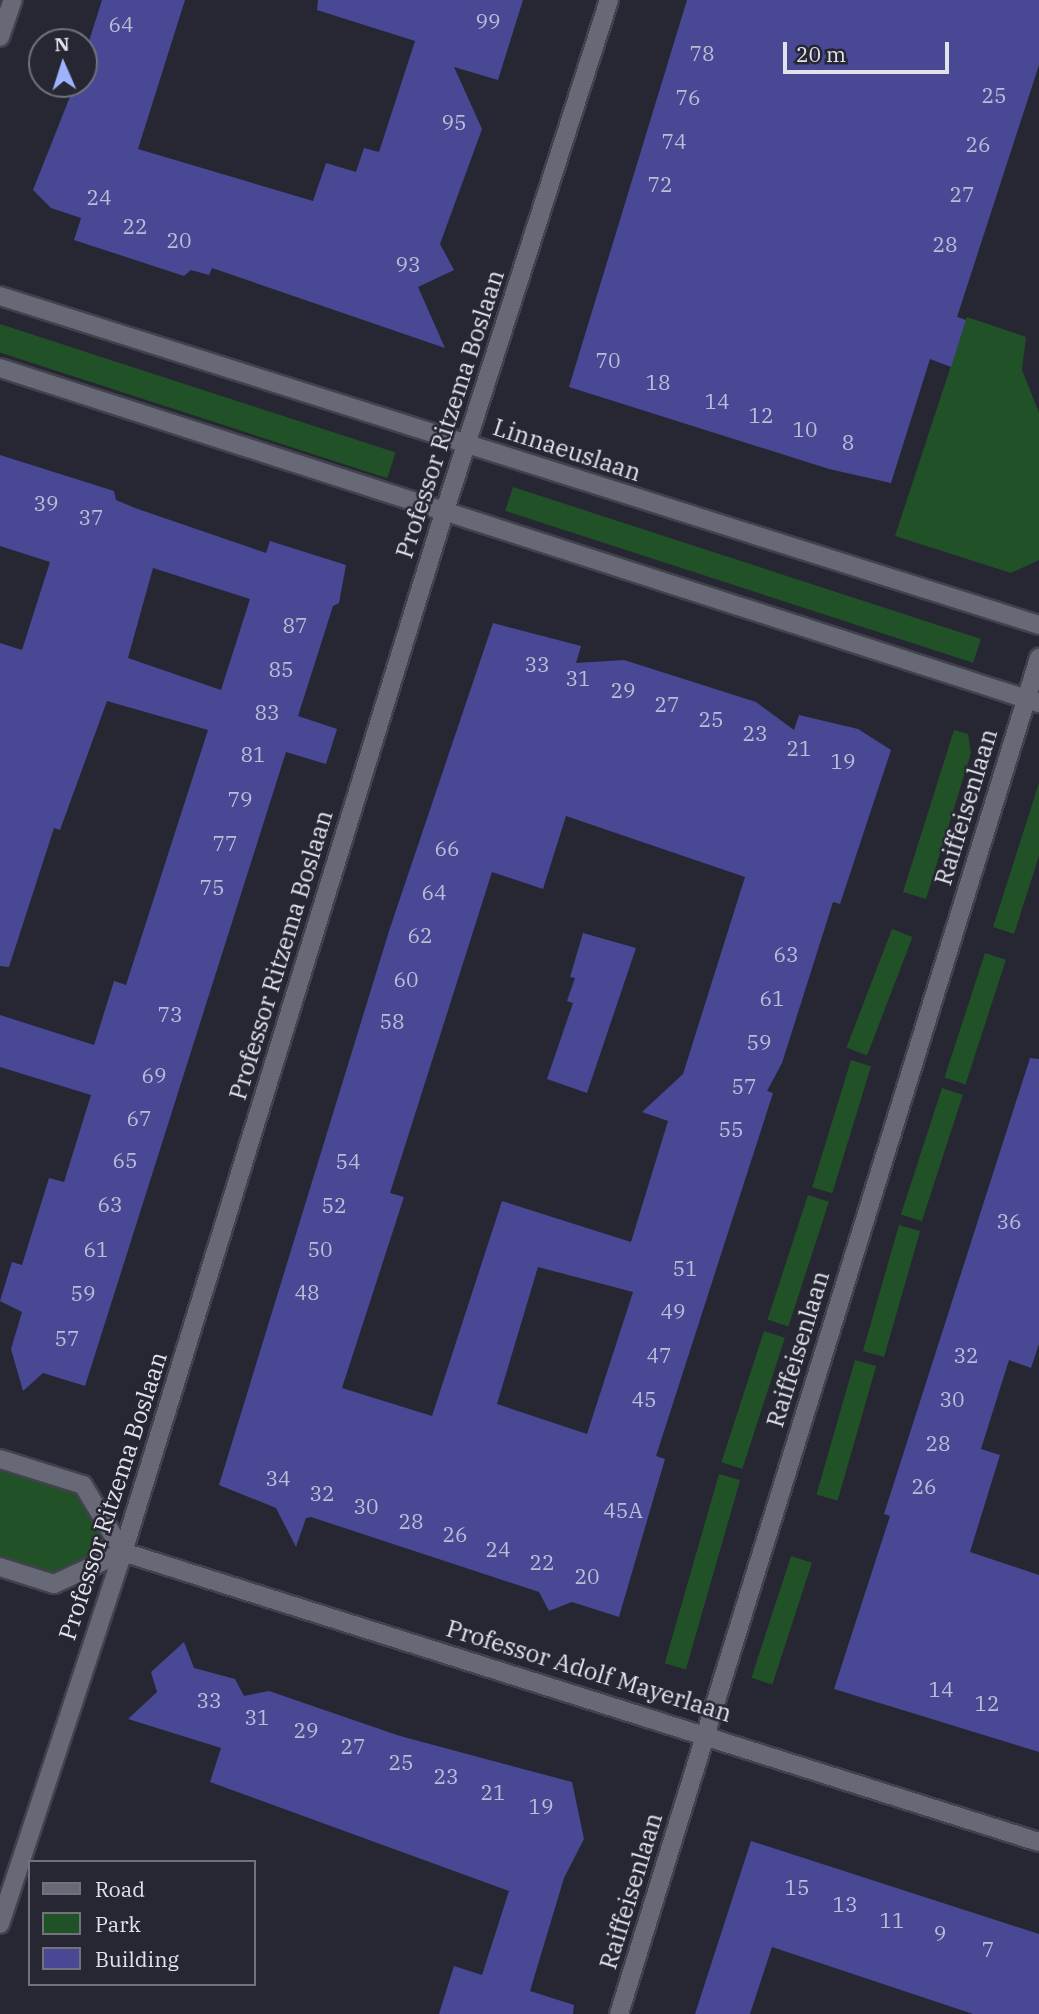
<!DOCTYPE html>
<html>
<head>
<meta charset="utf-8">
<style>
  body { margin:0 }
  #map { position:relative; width:1039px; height:2014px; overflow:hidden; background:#262733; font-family:"IBM Plex Serif",serif }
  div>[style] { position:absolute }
  .green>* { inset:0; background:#215127; transform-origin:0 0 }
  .building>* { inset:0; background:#484895 }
  .roads { filter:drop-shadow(2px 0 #41424c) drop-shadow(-2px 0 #41424c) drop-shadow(0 2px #41424c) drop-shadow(0 -2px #41424c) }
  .minor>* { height:18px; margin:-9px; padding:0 9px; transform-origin:9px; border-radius:9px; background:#676977 }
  span { translate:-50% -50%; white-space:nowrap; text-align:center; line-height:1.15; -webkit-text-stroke:5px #262733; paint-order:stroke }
  .number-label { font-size:21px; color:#bbbcd5 }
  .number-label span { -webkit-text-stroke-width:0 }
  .street-label { font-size:24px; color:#e1e2ea }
  .legend { position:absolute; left:28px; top:1860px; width:228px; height:126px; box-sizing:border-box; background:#262733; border:2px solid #71727c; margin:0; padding:9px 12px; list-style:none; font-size:21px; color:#e1e2ea }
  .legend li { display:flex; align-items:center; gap:14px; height:35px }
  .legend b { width:35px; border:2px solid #71727c }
  .north { position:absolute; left:28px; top:28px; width:70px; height:70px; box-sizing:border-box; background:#262733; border:2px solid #71727c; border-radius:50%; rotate:357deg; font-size:19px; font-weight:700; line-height:28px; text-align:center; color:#e1e2ea }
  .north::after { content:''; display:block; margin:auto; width:24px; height:32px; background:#9fb3fd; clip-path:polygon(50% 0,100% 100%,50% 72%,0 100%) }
  .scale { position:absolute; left:783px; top:42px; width:166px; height:32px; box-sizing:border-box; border:4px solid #e1e2ea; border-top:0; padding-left:9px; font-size:21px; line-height:24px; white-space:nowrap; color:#e1e2ea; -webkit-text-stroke:5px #262733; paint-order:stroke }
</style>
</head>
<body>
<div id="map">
  <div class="green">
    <div style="clip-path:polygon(967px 317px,1026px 337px,1022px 370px,1039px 413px,1039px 560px,1011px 573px,895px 536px)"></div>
    <div style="left:0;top:324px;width:416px;height:27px;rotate:18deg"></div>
    <div style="left:513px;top:487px;width:492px;height:25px;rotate:18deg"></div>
    <div style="clip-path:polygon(954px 730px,968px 734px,971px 753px,926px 899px,903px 892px)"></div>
    <div style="clip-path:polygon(1039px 783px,1039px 856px,1014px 934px,993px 927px)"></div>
    <div style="left:892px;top:929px;width:22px;height:127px;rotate:21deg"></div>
    <div style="left:985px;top:953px;width:22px;height:131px;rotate:18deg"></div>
    <div style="left:851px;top:1060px;width:21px;height:133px;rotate:17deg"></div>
    <div style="left:942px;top:1088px;width:22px;height:133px;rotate:18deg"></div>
    <div style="left:808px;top:1195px;width:22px;height:131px;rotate:18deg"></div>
    <div style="left:899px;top:1225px;width:22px;height:131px;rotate:16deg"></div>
    <div style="left:764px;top:1331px;width:22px;height:138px;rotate:18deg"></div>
    <div style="left:855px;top:1360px;width:22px;height:140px;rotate:16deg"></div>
    <div style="clip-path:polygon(0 1459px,83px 1485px,123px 1552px,54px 1584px,0 1567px)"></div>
    <div style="left:719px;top:1474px;width:22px;height:197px;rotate:16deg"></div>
    <div style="left:791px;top:1556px;width:22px;height:128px;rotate:18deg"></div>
  </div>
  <div class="building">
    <div style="clip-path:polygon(102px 0,185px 0,138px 149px,313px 201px,326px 163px,356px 172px,364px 148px,379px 152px,415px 41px,317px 10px,318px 0,523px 0,498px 80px,454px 67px,482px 129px,440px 244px,454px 270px,418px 287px,445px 348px,212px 268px,209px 275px,191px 270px,184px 276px,74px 240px,81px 218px,51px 208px,33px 190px,75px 84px,84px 84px,84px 57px)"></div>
    <div style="clip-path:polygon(687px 0,1039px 0,1039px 65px,957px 317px,966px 320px,951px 367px,930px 359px,891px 483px,829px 469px,569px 387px)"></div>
    <div style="clip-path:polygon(evenodd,0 455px,114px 491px,116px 500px,135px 508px,266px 553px,270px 541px,346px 565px,339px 603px,333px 606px,298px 716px,337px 729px,326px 764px,286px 752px,85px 1386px,43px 1373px,23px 1391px,11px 1349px,22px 1312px,0 1301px,12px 1262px,22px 1265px,49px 1178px,64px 1182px,91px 1095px,0 1067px,0 1015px,94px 1045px,114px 981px,126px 985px,208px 730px,107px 701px,60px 830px,54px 828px,9px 967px,0 966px,0 643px,22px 650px,50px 562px,0 546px,0 455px,153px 568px,250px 599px,221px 690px,128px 658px,153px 568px)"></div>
    <div style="clip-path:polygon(evenodd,493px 623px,581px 646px,576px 663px,624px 660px,756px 702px,794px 730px,799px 715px,858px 729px,891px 750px,840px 904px,833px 902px,782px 1063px,767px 1091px,773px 1093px,656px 1456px,665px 1459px,619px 1617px,572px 1602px,549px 1611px,539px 1592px,311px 1517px,306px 1518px,296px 1547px,276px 1508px,219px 1485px,389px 931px,493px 623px,566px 816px,745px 877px,683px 1074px,642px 1112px,668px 1121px,631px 1242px,502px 1201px,432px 1416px,342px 1388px,404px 1197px,390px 1193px,492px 872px,543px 889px,566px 816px,493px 623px,538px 1267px,633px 1292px,587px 1434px,497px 1404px,538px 1267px)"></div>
    <div style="clip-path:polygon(583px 933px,636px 948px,587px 1093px,547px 1079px,573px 1003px,567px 1001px,575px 978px,570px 977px)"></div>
    <div style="clip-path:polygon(1030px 1058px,1039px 1059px,1039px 1344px,1031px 1368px,1009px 1360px,981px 1449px,1000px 1455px,970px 1552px,1039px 1575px,1039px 1752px,834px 1689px,890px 1516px,884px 1514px)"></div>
    <div style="clip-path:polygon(184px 1642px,194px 1668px,235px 1679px,244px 1696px,269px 1691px,400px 1736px,572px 1782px,584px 1839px,564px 1878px,530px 1991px,574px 2005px,573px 2014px,439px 2014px,454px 1966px,482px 1975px,509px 1891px,210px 1782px,221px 1748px,128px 1719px,157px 1692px,151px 1672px)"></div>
    <div style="clip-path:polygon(751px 1841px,1039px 1934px,1039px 2014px,973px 2014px,772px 1947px,750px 2014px,695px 2014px)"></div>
  </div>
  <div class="roads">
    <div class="minor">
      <div style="left:0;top:37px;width:39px;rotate:-71deg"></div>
      <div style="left:0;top:296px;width:1090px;rotate:17.57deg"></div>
      <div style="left:0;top:368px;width:1092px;rotate:17.87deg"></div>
      <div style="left:0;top:1459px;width:87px;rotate:17.4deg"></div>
      <div style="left:83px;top:1485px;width:78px;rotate:59.2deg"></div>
      <div style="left:123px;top:1552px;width:961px;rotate:17.57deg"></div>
      <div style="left:0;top:1567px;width:57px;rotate:17.5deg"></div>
      <div style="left:54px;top:1584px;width:76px;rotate:-24.9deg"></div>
      <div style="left:0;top:1924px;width:392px;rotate:-71.7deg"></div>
      <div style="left:123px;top:1552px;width:1091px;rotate:-72.83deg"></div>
      <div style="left:445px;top:510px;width:536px;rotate:-72.17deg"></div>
      <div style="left:619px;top:2014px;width:1420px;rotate:-72.79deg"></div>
    </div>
  </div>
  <div class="number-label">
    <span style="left:488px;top:21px">99</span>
    <span style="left:121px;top:24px">64</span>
    <span style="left:702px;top:53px">78</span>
    <span style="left:994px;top:95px">25</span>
    <span style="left:688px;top:97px">76</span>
    <span style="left:454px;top:122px">95</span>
    <span style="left:674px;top:141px">74</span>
    <span style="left:978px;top:144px">26</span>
    <span style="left:660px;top:184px">72</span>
    <span style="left:962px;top:194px">27</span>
    <span style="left:99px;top:197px">24</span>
    <span style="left:135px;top:226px">22</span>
    <span style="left:179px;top:240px">20</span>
    <span style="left:945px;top:244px">28</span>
    <span style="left:408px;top:264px">93</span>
    <span style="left:608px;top:360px">70</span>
    <span style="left:658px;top:382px">18</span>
    <span style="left:717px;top:401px">14</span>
    <span style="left:761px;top:415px">12</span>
    <span style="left:805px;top:429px">10</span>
    <span style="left:848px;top:442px">8</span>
    <span style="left:46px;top:503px">39</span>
    <span style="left:91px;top:517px">37</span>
    <span style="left:295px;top:625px">87</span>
    <span style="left:537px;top:664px">33</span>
    <span style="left:281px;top:669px">85</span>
    <span style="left:578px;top:678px">31</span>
    <span style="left:623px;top:690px">29</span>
    <span style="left:667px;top:704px">27</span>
    <span style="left:267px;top:712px">83</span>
    <span style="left:711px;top:719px">25</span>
    <span style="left:755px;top:733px">23</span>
    <span style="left:799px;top:748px">21</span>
    <span style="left:253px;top:754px">81</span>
    <span style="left:843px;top:761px">19</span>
    <span style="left:240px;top:799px">79</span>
    <span style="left:225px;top:843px">77</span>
    <span style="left:447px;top:848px">66</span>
    <span style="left:212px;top:887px">75</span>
    <span style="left:434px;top:892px">64</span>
    <span style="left:420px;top:935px">62</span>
    <span style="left:786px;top:954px">63</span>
    <span style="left:406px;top:979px">60</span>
    <span style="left:772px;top:998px">61</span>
    <span style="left:170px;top:1014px">73</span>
    <span style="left:392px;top:1021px">58</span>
    <span style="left:759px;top:1042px">59</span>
    <span style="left:154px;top:1075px">69</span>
    <span style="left:744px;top:1086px">57</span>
    <span style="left:139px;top:1118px">67</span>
    <span style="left:731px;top:1129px">55</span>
    <span style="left:125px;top:1160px">65</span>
    <span style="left:348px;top:1161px">54</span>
    <span style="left:110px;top:1204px">63</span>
    <span style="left:334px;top:1205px">52</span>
    <span style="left:1009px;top:1221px">36</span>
    <span style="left:96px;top:1249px">61</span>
    <span style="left:320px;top:1249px">50</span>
    <span style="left:685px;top:1268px">51</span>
    <span style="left:307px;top:1292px">48</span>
    <span style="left:83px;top:1293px">59</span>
    <span style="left:673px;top:1311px">49</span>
    <span style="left:67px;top:1338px">57</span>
    <span style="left:659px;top:1355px">47</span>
    <span style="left:966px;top:1355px">32</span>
    <span style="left:644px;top:1399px">45</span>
    <span style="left:952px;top:1399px">30</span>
    <span style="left:938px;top:1443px">28</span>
    <span style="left:278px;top:1478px">34</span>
    <span style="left:924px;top:1486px">26</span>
    <span style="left:322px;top:1493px">32</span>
    <span style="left:366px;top:1506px">30</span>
    <span style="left:623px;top:1510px">45A</span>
    <span style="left:411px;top:1521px">28</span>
    <span style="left:455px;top:1534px">26</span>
    <span style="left:498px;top:1549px">24</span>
    <span style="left:542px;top:1562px">22</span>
    <span style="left:587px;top:1576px">20</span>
    <span style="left:941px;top:1689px">14</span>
    <span style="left:209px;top:1700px">33</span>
    <span style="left:987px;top:1703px">12</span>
    <span style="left:257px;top:1717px">31</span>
    <span style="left:306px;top:1730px">29</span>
    <span style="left:353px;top:1746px">27</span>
    <span style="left:401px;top:1762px">25</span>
    <span style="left:446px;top:1776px">23</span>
    <span style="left:493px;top:1792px">21</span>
    <span style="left:541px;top:1806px">19</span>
    <span style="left:797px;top:1887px">15</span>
    <span style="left:845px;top:1904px">13</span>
    <span style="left:892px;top:1920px">11</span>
    <span style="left:940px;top:1933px">9</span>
    <span style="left:988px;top:1949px">7</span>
  </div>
  <div class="street-label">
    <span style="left:450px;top:414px;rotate:-72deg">Professor Ritzema Boslaan</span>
    <span style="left:567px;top:450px;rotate:18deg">Linnaeuslaan</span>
    <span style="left:966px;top:807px;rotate:-73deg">Raiffeisenlaan</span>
    <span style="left:281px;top:955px;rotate:-73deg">Professor Ritzema Boslaan</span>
    <span style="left:798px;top:1349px;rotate:-73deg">Raiffeisenlaan</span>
    <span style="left:113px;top:1496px;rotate:-72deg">Professor Ritzema Boslaan</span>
    <span style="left:589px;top:1671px;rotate:17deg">Professor Adolf Mayerlaan</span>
    <span style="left:631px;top:1891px;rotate:-73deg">Raiffeisenlaan</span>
  </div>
  <ul class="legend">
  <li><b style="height:9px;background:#676977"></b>Road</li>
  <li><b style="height:19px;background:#215127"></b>Park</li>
  <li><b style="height:19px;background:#484895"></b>Building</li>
  </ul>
  <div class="north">N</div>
  <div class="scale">20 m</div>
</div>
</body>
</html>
